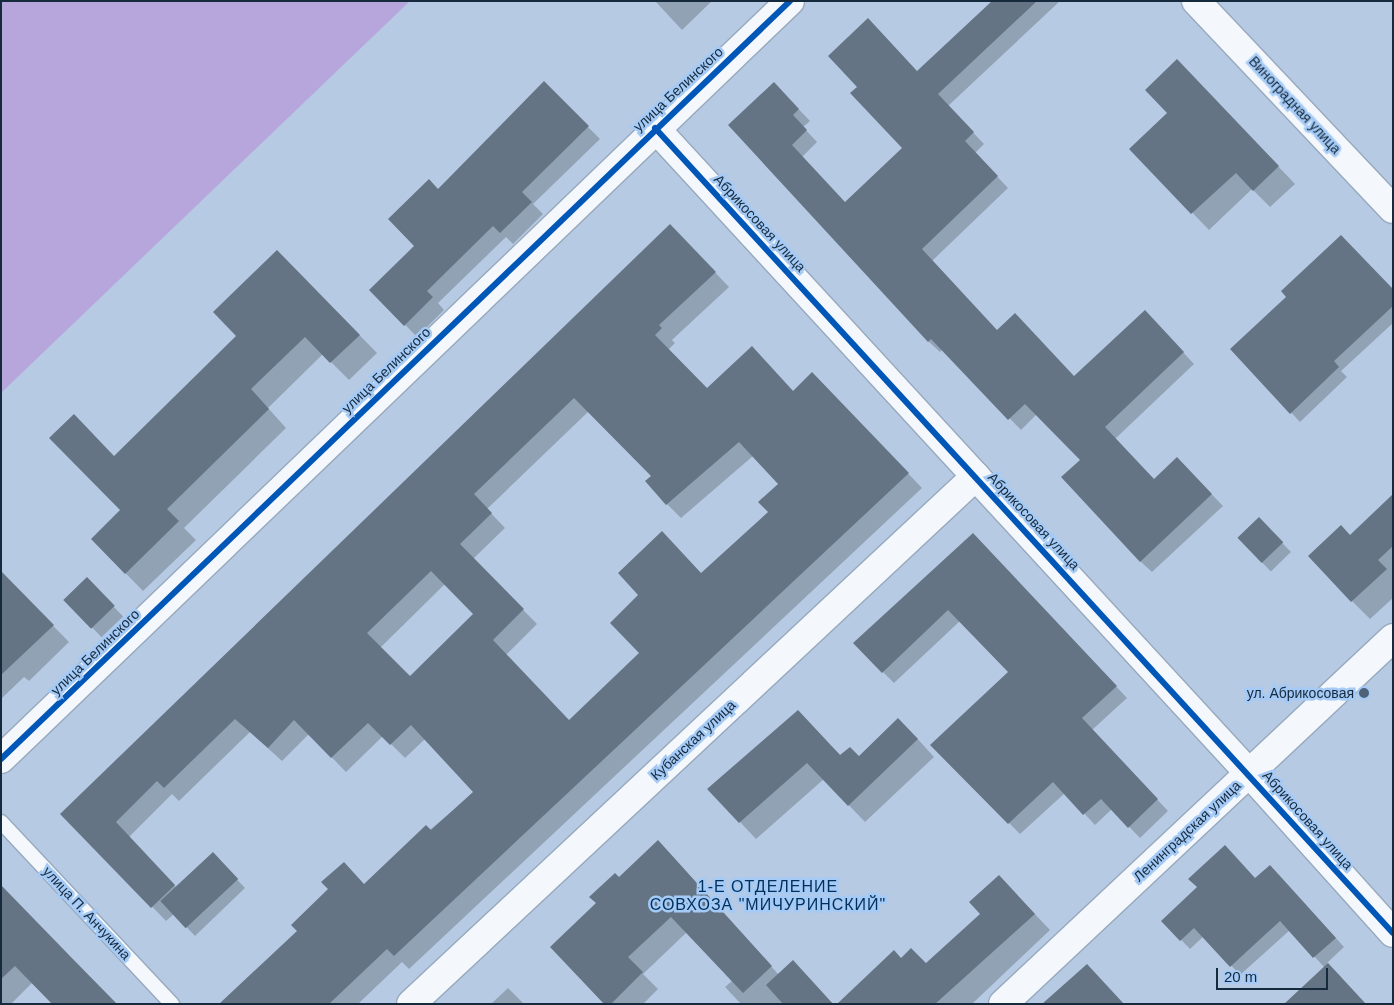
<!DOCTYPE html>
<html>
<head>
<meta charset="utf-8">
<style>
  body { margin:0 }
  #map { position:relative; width:1394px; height:1005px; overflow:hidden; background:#b6cbe3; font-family:Arial,sans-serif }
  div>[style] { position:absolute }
  .green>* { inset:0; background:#b7a6dc }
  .shadow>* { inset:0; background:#0003; transform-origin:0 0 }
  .building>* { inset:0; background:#657484; transform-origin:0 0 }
  .roads { filter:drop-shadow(1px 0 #97a9be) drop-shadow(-1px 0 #97a9be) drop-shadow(0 1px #97a9be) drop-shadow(0 -1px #97a9be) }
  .service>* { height:14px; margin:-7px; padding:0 7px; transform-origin:7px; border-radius:7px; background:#f4f7fb }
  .minor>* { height:28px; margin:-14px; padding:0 14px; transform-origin:14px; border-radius:14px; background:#f4f7fb }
  .tertiary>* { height:28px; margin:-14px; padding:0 14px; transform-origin:14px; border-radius:14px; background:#f4f7fb }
  .cycleway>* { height:6px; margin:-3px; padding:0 3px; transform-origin:3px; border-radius:3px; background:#0057b8 }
  .dots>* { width:14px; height:14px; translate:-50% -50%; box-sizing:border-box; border:2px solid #a4caf5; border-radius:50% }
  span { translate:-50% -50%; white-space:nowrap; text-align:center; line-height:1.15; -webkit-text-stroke:5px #a4caf5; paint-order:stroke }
  .street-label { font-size:14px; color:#162a3e }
  .poi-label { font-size:14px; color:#162a3e }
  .right { translate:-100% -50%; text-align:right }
  .quarter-label { font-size:16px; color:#00305b; letter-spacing:1px }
  .frame { position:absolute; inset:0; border:2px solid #162a3e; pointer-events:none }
  .scale { position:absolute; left:1216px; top:968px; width:112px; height:22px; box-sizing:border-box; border:2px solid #162a3e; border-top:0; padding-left:6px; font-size:15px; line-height:18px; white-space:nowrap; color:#162a3e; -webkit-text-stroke:4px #a4caf5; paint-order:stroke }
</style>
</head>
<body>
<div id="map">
  <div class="green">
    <div style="clip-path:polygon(1px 1px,410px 1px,1px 393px)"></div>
  </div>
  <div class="shadow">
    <div style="clip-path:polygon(655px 1px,712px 1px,682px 30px)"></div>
    <div style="clip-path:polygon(994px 1px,1060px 1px,948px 106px,984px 144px,975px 153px,1008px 188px,932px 261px,997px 332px,1074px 377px,1156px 323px,1194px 364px,1115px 439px,1154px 480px,1188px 470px,1223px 506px,1152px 572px,1140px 561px,1082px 460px,1037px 414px,1021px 430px,943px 349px,940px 352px,928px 341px,730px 125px,785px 95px,810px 121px,803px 127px,817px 142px,802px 157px,845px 203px,904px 148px,918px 73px)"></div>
    <div style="clip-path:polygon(1194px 78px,1295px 184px,1270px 207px,1252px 189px,1209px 230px,1131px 149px,1168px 113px)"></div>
    <div style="clip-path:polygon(544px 83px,600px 139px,533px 204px,543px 214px,513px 244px,506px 237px,438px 303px,444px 310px,417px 337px,371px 290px,416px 246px,438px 190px)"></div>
    <div style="clip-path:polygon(evenodd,684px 240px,729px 287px,672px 340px,675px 343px,668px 350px,707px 390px,752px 347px,794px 392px,826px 388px,922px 488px,409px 969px,402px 962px,358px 1004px,241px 1004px,364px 885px,475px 792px,425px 739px,405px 758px,383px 736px,346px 772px,309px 734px,282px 761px,250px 732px,179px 801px,172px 794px,129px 837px,177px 888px,213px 854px,245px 888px,195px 936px,174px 914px,166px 921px,62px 814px,684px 240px,589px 411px,652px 476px,667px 504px,681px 518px,753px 456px,780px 484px,769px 512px,701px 574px,641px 653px,569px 721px,506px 655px,537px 624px,473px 559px,505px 528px,487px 509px,589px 411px,684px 240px,445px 584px,475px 614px,410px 678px,380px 648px,445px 584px)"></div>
    <div style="clip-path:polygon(277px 251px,377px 353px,349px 380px,323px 354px,268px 408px,286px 428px,184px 528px,196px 540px,143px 591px,92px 539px,122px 510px,114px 457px,238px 336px)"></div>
    <div style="clip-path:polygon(1393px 290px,1393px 323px,1341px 371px,1347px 377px,1300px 422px,1232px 349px)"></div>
    <div style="clip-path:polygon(1393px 496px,1393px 598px,1370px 619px,1352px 601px,1350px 536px)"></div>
    <div style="left:1259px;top:519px;width:46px;height:28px;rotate:46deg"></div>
    <div style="clip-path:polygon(984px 546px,1127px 698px,1092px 730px,1168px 811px,1140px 838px,1112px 809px,1095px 825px,1065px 793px,1020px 834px,932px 745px,1010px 673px,960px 621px,894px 683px,883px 672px)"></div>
    <div style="clip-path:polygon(2px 574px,69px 642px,29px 681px,24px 677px,1px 699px)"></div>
    <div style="left:87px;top:579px;width:52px;height:30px;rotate:46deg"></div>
    <div style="clip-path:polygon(798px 712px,841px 756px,859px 758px,915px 736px,934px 757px,865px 822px,824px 779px,756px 839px,709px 789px)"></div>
    <div style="clip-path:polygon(658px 842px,779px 975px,809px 978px,833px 1004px,741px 1004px,725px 987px,732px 981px,687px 932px,643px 974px,658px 989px,643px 1004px,606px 1004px,598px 904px)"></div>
    <div style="clip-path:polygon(1279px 875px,1344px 947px,1327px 963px,1342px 978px,1325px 968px,1290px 930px,1240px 975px,1204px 936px,1190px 949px,1163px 921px,1256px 879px)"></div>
    <div style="clip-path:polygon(1px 887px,33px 982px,11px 1004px,1px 1004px)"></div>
    <div style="clip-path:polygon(1015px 893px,1050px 930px,972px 1004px,839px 1004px,902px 959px,926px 965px)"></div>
    <div style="clip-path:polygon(508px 988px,524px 1004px,491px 1004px)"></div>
  </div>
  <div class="building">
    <div style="clip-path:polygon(992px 1px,1037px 1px,938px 94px,974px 132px,965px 141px,998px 176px,922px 249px,997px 330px,1015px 313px,1074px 376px,1145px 310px,1184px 352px,1105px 427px,1154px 479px,1177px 457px,1212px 494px,1140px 562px,1061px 477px,1080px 460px,1025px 404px,1008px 420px,931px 339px,928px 342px,728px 125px,774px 82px,799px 109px,793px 115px,807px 130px,792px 145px,845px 202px,902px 148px,850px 93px,857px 87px,828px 56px,868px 18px,917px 71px)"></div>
    <div style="clip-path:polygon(1177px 59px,1279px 166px,1253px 191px,1236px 173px,1191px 214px,1129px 149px,1167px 113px,1145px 90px)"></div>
    <div style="clip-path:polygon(544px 81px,589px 126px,522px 192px,532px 202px,500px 233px,493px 226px,427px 291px,433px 297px,404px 326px,369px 290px,414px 246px,388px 219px,429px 179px,438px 189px)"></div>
    <div style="clip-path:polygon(evenodd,670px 224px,716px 272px,659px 325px,662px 328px,655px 335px,707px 388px,752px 346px,793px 391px,812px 372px,909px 473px,394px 956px,387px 949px,329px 1004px,219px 1004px,297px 931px,291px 925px,328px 889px,321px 882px,344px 862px,364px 884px,426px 825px,431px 830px,473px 792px,411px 725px,390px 745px,368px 723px,331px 758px,294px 720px,268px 748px,235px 719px,164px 788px,157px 781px,116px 822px,175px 885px,151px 908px,60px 814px,670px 224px,574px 398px,651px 476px,645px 481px,666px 505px,739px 442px,778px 484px,758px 502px,768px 512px,701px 573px,662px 531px,618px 573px,638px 595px,610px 623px,639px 653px,569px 720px,493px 640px,524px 609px,460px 544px,492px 513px,474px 494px,574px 398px,670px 224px,431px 571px,473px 614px,410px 676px,367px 633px,431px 571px)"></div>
    <div style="clip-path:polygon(1341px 235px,1393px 289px,1393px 306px,1334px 361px,1339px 367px,1290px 414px,1230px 349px,1286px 297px,1281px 291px)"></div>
    <div style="clip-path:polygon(277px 250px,360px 335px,330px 363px,305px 337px,251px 389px,269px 409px,167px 509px,179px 521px,125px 574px,91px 539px,120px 510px,49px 438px,74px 414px,114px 456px,236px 336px,213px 312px)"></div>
    <div style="clip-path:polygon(1393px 494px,1393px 546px,1378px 560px,1387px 569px,1351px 602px,1308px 556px,1341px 525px,1350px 535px)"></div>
    <div style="left:1259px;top:517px;width:35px;height:30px;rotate:46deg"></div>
    <div style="clip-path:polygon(973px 533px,1117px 686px,1082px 718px,1158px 799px,1128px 828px,1101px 799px,1083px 815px,1053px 782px,1008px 824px,930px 745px,1008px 672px,948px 610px,882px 673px,853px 643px)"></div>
    <div style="clip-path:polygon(1px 571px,54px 625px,1px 675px)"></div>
    <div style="left:87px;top:577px;width:40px;height:33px;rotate:46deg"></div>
    <div style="clip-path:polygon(798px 710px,840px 755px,850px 747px,859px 756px,898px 718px,918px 739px,848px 806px,807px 763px,739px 823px,707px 789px)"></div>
    <div style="clip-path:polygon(658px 840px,772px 966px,743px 993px,671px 917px,628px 957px,643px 972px,611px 1004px,604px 1004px,550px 947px,596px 903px,589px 897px,615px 873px,619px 877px)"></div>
    <div style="clip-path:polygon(1225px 845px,1255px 878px,1270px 865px,1336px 938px,1313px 958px,1280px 921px,1230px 967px,1194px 928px,1180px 941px,1161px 921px,1197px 887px,1188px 879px)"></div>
    <div style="left:213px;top:852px;width:37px;height:72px;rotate:47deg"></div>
    <div style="clip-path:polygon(999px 875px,1035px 914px,935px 1004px,837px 1004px,894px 950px,901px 958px,911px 948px,926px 963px,980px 914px,969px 902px)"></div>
    <div style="clip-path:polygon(1px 885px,68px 954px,117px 1004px,52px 1004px,15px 966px,1px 979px)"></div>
    <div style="clip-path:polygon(793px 960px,833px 1004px,783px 1004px,766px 985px)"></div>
    <div style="clip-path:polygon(1328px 963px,1366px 1004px,1284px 1004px)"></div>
    <div style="clip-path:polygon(1087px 964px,1124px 1004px,1042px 1004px)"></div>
  </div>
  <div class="roads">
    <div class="service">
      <div style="left:1px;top:822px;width:250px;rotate:46.8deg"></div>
    </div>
    <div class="minor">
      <div style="left:1196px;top:1px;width:286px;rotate:46.6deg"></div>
      <div style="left:655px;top:128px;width:877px;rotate:47.36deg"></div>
      <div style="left:1px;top:759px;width:1094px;rotate:-43.85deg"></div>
      <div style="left:411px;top:1004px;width:773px;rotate:-43.06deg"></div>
    </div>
    <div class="tertiary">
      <div style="left:1249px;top:773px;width:215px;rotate:48deg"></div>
      <div style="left:1003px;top:1004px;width:535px;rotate:-43.18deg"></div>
    </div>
  </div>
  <div class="cycleway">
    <div style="left:655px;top:128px;width:1092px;rotate:47.49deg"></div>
    <div style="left:1px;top:759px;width:1094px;rotate:-43.85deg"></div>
  </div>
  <div class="dots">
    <div style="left:1364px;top:693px;background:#4e6278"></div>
  </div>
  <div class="street-label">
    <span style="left:678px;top:89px;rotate:-43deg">улица Белинского</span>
    <span style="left:1295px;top:105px;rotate:47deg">Виноградная улица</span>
    <span style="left:760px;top:223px;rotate:47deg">Абрикосовая улица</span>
    <span style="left:386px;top:370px;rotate:-44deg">улица Белинского</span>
    <span style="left:1034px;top:521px;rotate:47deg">Абрикосовая улица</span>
    <span style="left:95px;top:652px;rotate:-44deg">улица Белинского</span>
    <span style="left:693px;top:740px;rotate:-43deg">Кубанская улица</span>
    <span style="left:1308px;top:820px;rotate:48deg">Абрикосовая улица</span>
    <span style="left:1187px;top:831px;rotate:-43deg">Ленинградская улица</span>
    <span style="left:87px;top:913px;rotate:47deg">улица П. Анчукина</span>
  </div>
  <div class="poi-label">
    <span class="right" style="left:1354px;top:693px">ул. Абрикосовая</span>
  </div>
  <div class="quarter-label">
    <span style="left:768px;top:896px">1-Е ОТДЕЛЕНИЕ<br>СОВХОЗА "МИЧУРИНСКИЙ"</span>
  </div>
  <div class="frame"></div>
  <div class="scale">20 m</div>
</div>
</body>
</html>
